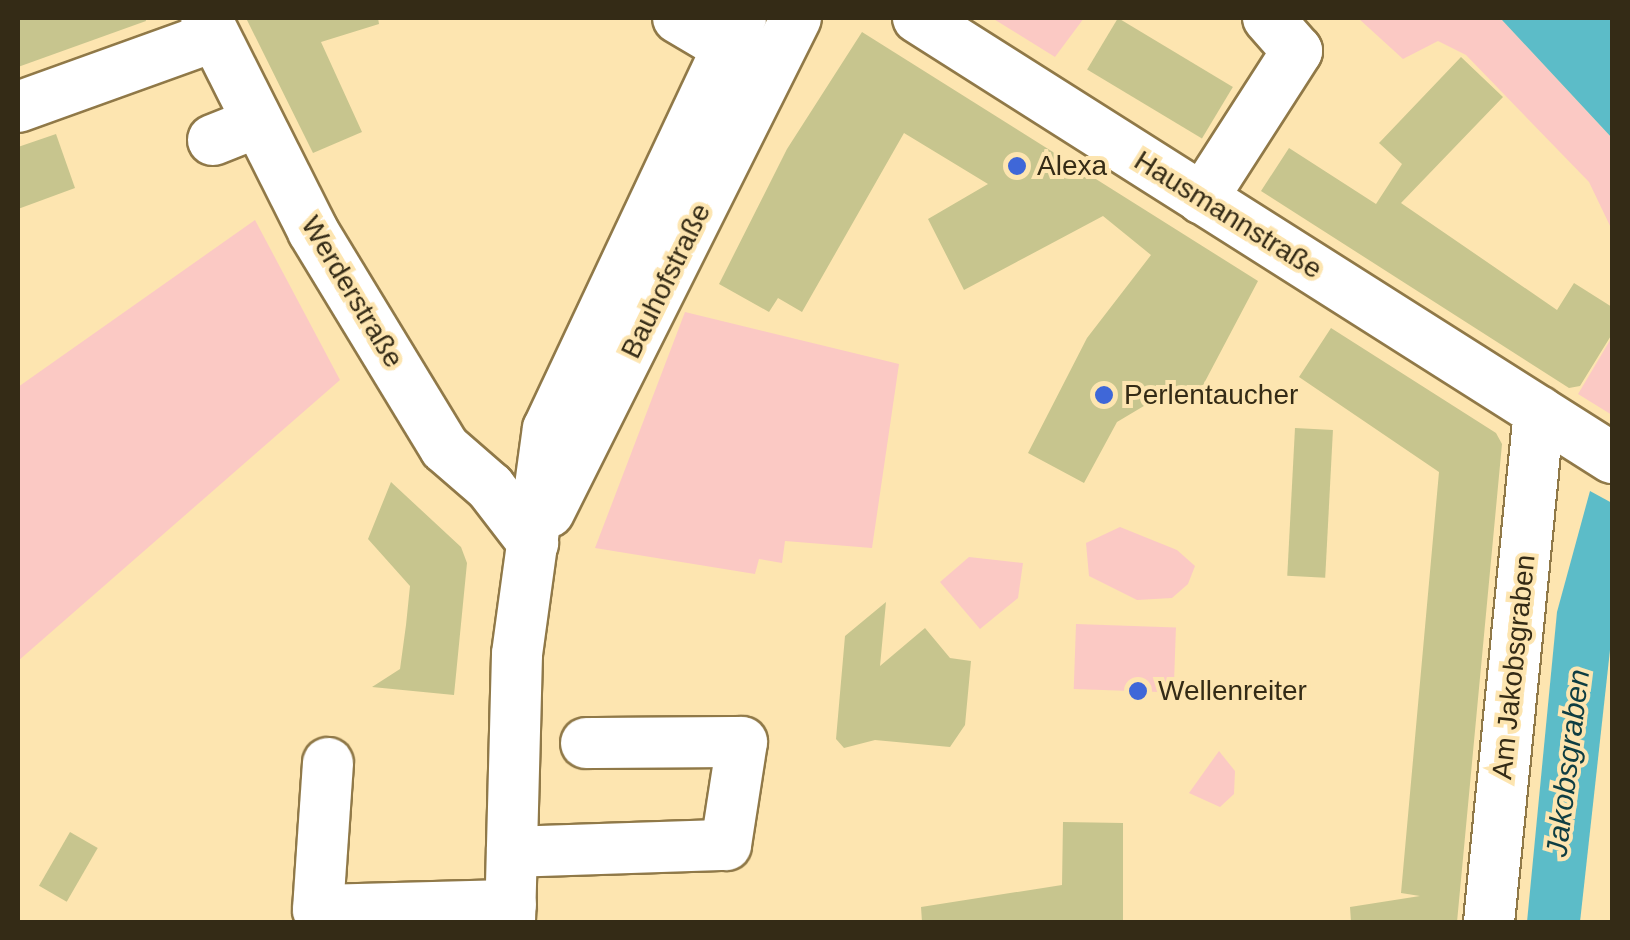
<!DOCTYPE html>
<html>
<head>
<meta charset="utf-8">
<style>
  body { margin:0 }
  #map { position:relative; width:1630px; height:940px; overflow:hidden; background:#fde5b0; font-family:Arial,sans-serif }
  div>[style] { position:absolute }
  .green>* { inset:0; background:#fbc9c4; transform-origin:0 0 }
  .water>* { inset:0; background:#5cbcc8 }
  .building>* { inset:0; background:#c7c58e; transform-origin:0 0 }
  .roads { filter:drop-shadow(2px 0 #907948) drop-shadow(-2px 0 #907948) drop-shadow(0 2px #907948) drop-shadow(0 -2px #907948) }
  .minor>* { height:50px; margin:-25px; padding:0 25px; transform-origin:25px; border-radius:25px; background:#fff }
  .dots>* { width:28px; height:28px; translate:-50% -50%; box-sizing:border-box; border:5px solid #fde5b0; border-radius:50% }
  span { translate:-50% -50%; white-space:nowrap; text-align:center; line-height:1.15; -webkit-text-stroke:8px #fde5b0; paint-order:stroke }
  .poi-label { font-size:28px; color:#342b16 }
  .left { translate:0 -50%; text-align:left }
  .street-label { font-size:28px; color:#342b16 }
  .water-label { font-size:30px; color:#0e3d42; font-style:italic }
  .frame { position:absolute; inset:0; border:20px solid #342b16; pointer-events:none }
</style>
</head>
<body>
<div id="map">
  <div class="green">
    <div style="clip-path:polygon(992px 18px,1084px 18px,1055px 57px)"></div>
    <div style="clip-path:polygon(1358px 18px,1502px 20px,1612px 138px,1612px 230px,1589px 182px,1466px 55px,1438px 41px,1403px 59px)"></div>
    <div style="clip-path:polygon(255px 220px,340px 380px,18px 661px,18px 387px)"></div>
    <div style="clip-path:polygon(685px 312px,899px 364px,872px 548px,785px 541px,782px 563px,759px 559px,755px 574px,595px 548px)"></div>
    <div style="clip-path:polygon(1612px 337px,1612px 415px,1578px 394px)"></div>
    <div style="clip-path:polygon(1120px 527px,1177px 550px,1195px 566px,1188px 584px,1172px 598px,1137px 600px,1089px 576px,1086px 543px)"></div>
    <div style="clip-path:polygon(969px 557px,1023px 563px,1018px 598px,980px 629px,940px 582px)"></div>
    <div style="left:1076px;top:624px;width:100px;height:65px;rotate:2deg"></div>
    <div style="clip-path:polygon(1219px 751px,1235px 771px,1234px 794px,1220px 807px,1189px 793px)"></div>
  </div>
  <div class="water">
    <div style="clip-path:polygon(1498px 18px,1612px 18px,1612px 138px,1502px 20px)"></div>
    <div style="clip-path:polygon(1590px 491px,1612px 503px,1612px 632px,1580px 922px,1527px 922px,1557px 612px)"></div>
  </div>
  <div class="building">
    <div style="clip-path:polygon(18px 18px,145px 18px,146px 21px,18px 67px)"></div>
    <div style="clip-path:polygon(246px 18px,378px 18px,379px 24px,321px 42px,362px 132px,313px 153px)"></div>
    <div style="left:1118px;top:18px;width:134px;height:60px;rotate:31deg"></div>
    <div style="clip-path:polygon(862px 32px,1258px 281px,1191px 408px,1164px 394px,1117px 422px,1084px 483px,1028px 453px,1087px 338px,1151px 255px,1103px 216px,964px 290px,928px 219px,988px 184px,904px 133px,802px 312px,778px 298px,769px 312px,719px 284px,787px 149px)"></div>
    <div style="clip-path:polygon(1461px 57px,1503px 97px,1401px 203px,1557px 310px,1574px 283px,1612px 307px,1612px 334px,1580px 386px,1569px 388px,1261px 191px,1289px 148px,1376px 204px,1402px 164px,1379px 143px)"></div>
    <div style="clip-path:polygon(56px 134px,75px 188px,18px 209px,18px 147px)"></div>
    <div style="clip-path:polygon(1331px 328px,1496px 433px,1502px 444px,1457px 922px,1351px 922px,1350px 907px,1420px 896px,1401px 893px,1439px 472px,1299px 377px)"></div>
    <div style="left:1295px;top:428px;width:38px;height:148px;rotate:3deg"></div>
    <div style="clip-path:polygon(391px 482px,461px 547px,467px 563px,454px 695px,372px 687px,400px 669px,406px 625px,410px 586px,368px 539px)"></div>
    <div style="clip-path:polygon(886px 602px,880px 666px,925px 628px,950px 658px,971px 661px,965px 725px,950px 747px,875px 740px,844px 748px,836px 739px,845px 636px)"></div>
    <div style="clip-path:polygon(1063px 822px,1123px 823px,1123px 922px,922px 922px,921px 907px,1062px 885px)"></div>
    <div style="left:70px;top:832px;width:32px;height:62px;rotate:30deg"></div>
  </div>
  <div class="roads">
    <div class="minor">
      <div style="left:206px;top:18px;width:238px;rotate:63.3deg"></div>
      <div style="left:313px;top:231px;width:254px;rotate:58.7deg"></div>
      <div style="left:445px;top:448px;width:60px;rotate:40.9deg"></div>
      <div style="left:490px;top:487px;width:71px;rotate:52.5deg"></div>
      <div style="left:678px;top:18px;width:57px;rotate:30.6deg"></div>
      <div style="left:918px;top:18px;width:822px;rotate:32.37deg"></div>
      <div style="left:18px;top:107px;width:209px;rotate:-19.8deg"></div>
      <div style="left:213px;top:140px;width:48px;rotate:-21.8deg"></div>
      <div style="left:1202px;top:199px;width:176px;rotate:-57.3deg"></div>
      <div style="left:1297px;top:51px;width:44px;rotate:-131.3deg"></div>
      <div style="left:549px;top:512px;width:552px;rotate:-63.43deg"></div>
      <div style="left:328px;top:763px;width:147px;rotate:93.9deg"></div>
      <div style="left:318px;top:910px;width:193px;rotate:-1.5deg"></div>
      <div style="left:512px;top:852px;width:214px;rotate:-1.9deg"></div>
      <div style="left:726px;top:845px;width:104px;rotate:-81.2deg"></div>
      <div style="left:742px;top:742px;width:156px;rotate:179.6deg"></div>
      <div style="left:510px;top:922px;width:268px;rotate:-88.5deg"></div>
      <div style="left:517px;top:654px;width:227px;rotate:-82.2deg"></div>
      <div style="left:548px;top:429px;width:454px;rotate:-64.8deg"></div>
      <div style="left:1489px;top:922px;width:513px;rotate:-84.41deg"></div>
    </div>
  </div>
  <div class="dots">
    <div style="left:1017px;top:166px;background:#3f67d8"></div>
    <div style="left:1104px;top:395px;background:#3f67d8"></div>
    <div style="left:1138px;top:691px;background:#3f67d8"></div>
  </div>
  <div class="poi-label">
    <span class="left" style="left:1037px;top:166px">Alexa</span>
    <span class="left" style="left:1124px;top:395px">Perlentaucher</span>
    <span class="left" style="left:1158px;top:691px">Wellenreiter</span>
  </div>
  <div class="street-label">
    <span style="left:1228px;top:215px;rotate:32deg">Hausmannstraße</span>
    <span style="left:666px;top:281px;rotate:-64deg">Bauhofstraße</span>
    <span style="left:352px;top:292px;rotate:59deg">Werderstraße</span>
    <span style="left:1514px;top:667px;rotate:-84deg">Am Jakobsgraben</span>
  </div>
  <div class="water-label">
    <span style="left:1568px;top:763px;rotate:-83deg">Jakobsgraben</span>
  </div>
  <div class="frame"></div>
</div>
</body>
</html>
